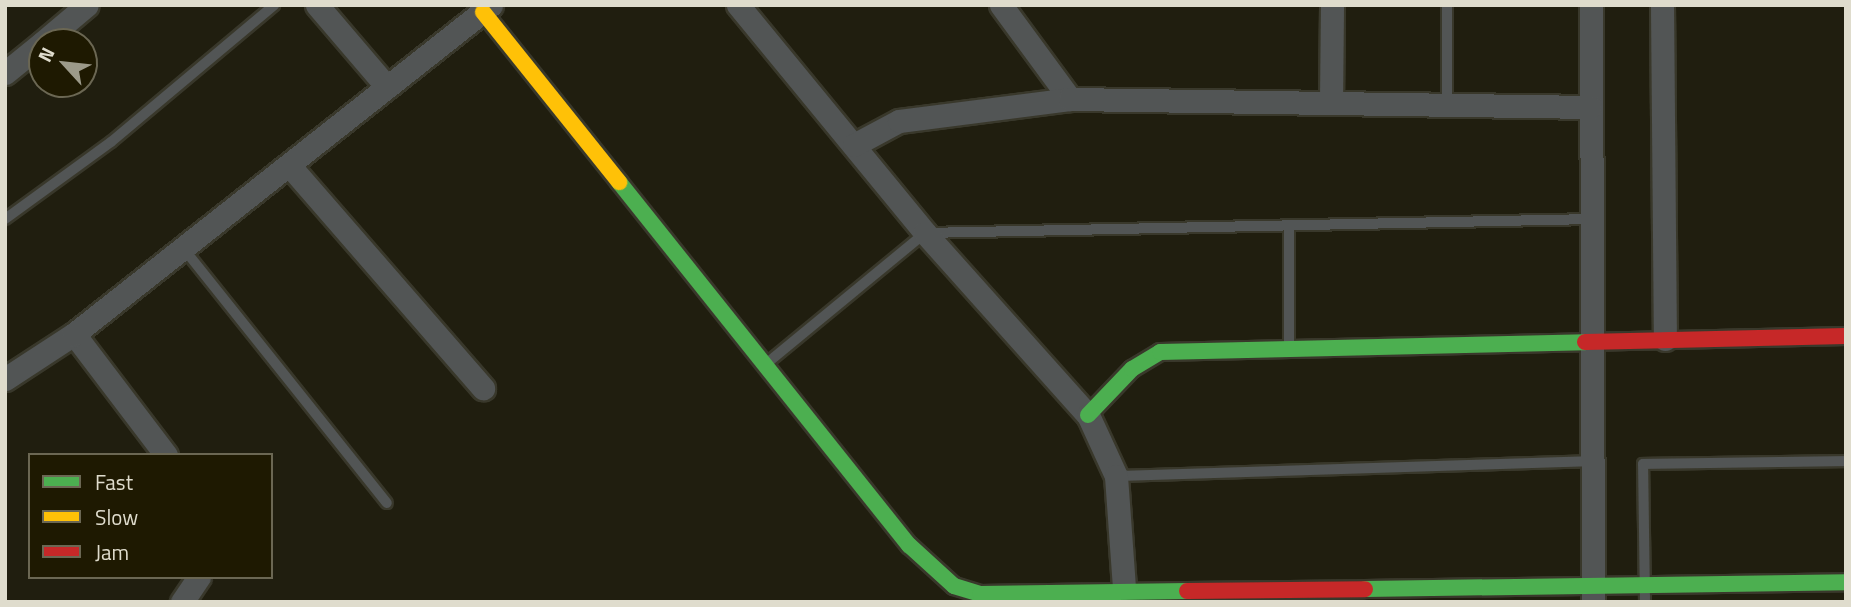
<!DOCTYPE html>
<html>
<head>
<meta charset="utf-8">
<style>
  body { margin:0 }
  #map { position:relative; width:1851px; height:607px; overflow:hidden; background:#201e0f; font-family:"Titillium Web",sans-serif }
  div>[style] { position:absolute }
  .roads { filter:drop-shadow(2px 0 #39382b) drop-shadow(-2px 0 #39382b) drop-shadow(0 2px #39382b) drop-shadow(0 -2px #39382b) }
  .lane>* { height:10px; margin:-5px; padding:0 5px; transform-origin:5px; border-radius:5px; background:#525555 }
  .street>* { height:23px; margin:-11.5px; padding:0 11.5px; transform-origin:11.5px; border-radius:11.5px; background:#525555 }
  .fast>* { height:16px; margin:-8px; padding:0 8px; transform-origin:8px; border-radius:8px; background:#4caf50 }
  .slow>* { height:16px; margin:-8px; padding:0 8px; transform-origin:8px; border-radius:8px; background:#ffc107 }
  .jam>* { height:16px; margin:-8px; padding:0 8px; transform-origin:8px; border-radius:8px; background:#c62828 }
  span { translate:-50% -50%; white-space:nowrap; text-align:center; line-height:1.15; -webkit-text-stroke:5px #1e1901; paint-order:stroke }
  .frame { position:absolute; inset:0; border:7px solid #dfdccd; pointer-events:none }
  .legend { position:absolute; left:28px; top:453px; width:245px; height:126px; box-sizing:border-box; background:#1e1901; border:2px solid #6b6753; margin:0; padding:9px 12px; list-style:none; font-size:21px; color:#dfdccd }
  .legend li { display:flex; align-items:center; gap:14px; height:35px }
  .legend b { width:35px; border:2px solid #6b6753 }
  .north { position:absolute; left:28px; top:28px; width:70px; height:70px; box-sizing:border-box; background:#1e1901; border:2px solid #6b6753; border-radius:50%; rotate:297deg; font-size:19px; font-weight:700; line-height:28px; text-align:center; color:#dfdccd }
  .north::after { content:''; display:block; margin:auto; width:24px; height:32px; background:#9c9a8a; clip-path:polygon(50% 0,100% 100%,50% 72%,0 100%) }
</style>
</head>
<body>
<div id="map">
  <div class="roads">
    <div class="lane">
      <div style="left:1447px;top:5px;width:98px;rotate:90deg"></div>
      <div style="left:5px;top:219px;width:131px;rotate:-36deg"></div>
      <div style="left:111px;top:142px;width:213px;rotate:-40deg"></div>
      <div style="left:1289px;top:225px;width:120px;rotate:90deg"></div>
      <div style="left:184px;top:249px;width:325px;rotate:51.4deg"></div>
      <div style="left:766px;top:364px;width:206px;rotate:-39.5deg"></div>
      <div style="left:925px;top:233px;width:666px;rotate:-1.2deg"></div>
      <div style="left:1116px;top:476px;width:475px;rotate:-1.8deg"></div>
      <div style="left:1645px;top:602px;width:138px;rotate:-90.8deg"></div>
      <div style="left:1643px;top:464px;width:203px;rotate:-0.8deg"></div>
    </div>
    <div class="street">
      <div style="left:317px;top:5px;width:108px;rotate:49.5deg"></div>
      <div style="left:738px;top:5px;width:295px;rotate:50.6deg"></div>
      <div style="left:925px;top:233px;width:244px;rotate:48.2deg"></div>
      <div style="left:1088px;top:415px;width:67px;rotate:65.3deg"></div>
      <div style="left:1116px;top:476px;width:112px;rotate:85.9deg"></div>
      <div style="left:1001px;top:5px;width:117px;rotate:53.7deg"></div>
      <div style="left:1591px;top:5px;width:597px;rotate:89.81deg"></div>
      <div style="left:1662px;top:5px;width:334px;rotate:89.5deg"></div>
      <div style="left:43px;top:42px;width:57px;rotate:-40.1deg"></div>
      <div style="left:5px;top:73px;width:48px;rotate:-39deg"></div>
      <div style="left:1331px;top:103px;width:98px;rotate:-89.4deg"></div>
      <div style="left:854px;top:145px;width:51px;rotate:-28.1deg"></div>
      <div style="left:899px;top:121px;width:172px;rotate:-7.3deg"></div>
      <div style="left:1070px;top:99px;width:520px;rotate:0.88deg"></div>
      <div style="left:289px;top:165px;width:296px;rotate:49deg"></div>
      <div style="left:74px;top:334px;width:152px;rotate:52.8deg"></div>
      <div style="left:5px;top:379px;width:82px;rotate:-33.1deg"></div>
      <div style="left:74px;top:334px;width:531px;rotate:-38.27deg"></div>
      <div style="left:182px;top:602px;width:30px;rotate:-56deg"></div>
    </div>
    <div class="fast">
      <div style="left:619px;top:182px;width:465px;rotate:51.4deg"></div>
      <div style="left:909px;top:545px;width:61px;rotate:42.3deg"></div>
      <div style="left:954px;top:586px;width:27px;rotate:17deg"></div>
      <div style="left:980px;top:594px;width:207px;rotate:-0.8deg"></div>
      <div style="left:1088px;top:415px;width:64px;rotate:-46.3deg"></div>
      <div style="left:1132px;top:369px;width:33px;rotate:-31deg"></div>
      <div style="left:1160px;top:352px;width:425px;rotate:-1.3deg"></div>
      <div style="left:1365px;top:589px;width:481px;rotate:-0.8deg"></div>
    </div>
    <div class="slow">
      <div style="left:483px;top:12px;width:218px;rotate:51.3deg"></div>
    </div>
    <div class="jam">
      <div style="left:1585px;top:342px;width:261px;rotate:-1.3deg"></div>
      <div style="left:1187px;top:591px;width:178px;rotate:-0.6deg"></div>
    </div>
  </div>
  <div class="frame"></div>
  <ul class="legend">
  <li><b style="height:9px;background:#4caf50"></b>Fast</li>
  <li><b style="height:9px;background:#ffc107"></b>Slow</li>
  <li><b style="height:9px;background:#c62828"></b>Jam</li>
  </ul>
  <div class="north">N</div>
</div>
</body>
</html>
